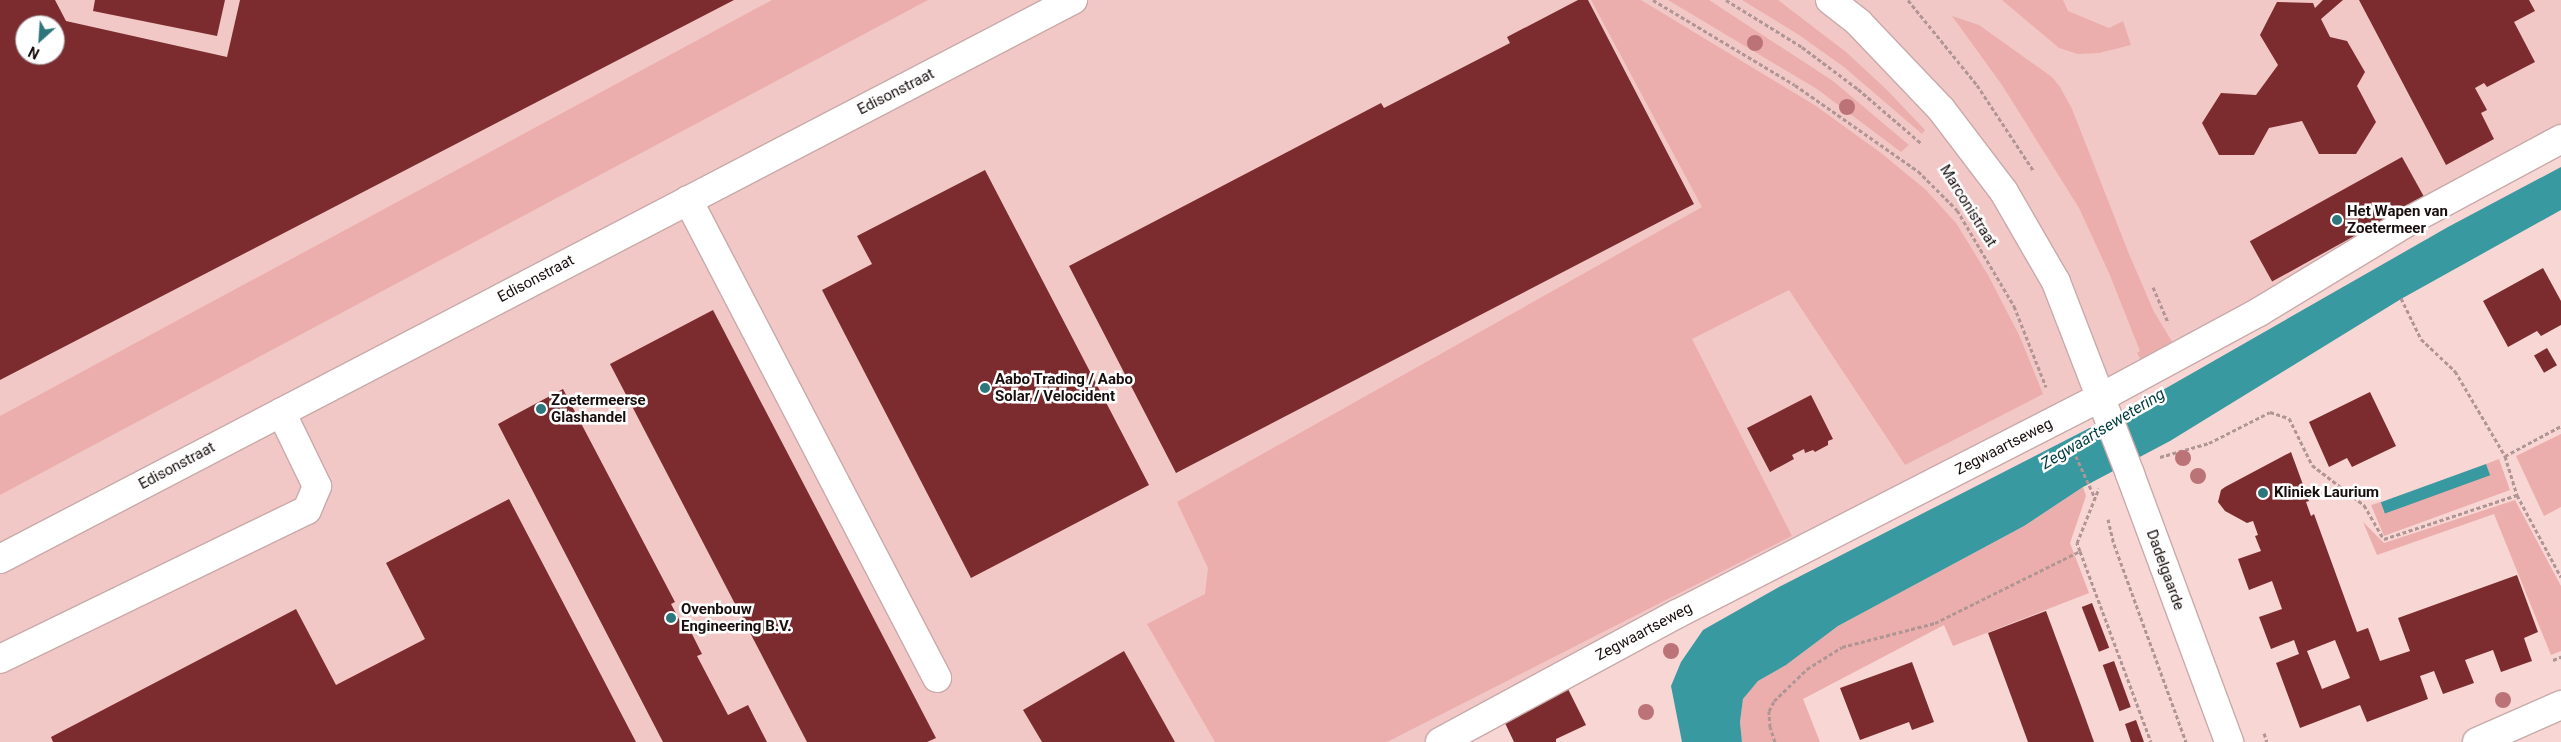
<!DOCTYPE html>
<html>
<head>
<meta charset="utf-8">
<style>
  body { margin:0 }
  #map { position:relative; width:2561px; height:742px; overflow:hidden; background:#f7d6d4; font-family:Roboto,sans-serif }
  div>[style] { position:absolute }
  .built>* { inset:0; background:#f1c8c6 }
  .green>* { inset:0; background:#ebaeac }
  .water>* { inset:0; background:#3899a0; transform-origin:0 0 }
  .building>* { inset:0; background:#7c2c2f; transform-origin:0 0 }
  .path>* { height:3px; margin-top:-1.5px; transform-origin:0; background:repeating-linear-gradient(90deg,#af9694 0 4px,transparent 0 6.5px) }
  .roads { filter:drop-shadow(1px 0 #c9aaa9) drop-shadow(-1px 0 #c9aaa9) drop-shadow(0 1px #c9aaa9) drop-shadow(0 -1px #c9aaa9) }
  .minor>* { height:28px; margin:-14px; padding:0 14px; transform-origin:14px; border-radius:14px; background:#fff }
  .trees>* { width:16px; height:16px; margin:-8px; border-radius:50%; background:#bc7377 }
  .dots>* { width:14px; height:14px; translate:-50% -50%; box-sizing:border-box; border:2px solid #fff; border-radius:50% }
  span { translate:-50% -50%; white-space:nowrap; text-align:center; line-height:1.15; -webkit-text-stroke:5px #fff; paint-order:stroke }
  .street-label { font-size:15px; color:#1a0f0f }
  .poi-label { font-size:15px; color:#1a0f0f; font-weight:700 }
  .left { translate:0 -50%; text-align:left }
  .water-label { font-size:16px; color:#003c40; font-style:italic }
  .north { position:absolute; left:15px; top:15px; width:50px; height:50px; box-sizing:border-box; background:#fff; border:1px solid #a39f9f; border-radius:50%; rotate:206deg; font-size:14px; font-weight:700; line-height:20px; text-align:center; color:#1a0f0f }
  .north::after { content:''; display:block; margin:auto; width:18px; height:22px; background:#2d767b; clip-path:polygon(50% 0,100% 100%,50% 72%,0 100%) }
</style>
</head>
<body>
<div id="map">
  <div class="built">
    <div style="clip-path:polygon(evenodd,0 0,2561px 0,2561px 136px,1432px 742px,0 742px,0 0,25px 25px,55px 25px,55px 55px,25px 55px,25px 25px)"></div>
  </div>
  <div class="green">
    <div style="clip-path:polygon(772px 0,928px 0,0 495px,0 416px)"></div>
    <div style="clip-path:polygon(1591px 0,1641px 0,1816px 106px,1881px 153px,1926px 190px,1956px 223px,1988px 275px,2020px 337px,2043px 394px,1905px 465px,1789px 290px,1692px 339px,1792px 536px,1387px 742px,1215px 742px,1147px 624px,1205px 594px,1208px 568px,1177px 502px,1702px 207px)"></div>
    <div style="clip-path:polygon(1668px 0,1709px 0,1833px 81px,1909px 145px,1901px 152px,1817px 89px)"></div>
    <div style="clip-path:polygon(1742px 0,1778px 0,1846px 52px,1886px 89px,1925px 130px,1922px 134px,1844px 67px,1799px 35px)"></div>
    <div style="clip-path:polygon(2002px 0,2063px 0,2068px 11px,2109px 28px,2123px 21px,2131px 45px,2099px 53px,2078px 54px,2059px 48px)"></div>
    <div style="clip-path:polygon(1952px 16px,1979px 25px,2052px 77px,2060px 87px,2072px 109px,2129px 254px,2154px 312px,2173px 343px,2141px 360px,2137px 353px,2140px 351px,2109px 273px,2079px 208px,2002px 85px)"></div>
    <div style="clip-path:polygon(2561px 434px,2561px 507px,2544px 516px,2516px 456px)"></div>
    <div style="clip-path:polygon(2499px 459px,2510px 490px,2384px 536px,2371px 505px,2381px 502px,2384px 512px,2489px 475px,2486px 464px)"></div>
    <div style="clip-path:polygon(2083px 487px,2086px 496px,2070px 543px,2089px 593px,1953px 646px,1944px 625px,1803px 699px,1820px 742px,1742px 742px,1740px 722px,1743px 699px,1758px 681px,1786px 665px,1838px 626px,2024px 526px)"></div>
    <div style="clip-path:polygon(2515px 500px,2561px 586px,2561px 651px,2551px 655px,2494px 514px,2377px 555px,2363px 522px,2384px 543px)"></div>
  </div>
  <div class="water">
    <div style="clip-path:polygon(2561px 167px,2561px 210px,2401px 299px,2170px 441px,2083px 487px,2024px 526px,1838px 626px,1786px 665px,1758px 681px,1743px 699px,1740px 722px,1742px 742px,1682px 742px,1671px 686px,1681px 662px,1703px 630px,1779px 587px,2154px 395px,2448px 227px)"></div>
    <div style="left:2486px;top:464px;width:12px;height:112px;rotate:70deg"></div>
  </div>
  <div class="building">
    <div style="clip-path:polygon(evenodd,0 0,55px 0,66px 21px,227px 57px,240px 0,734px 0,0 380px,0 0,25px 25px,55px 25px,55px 55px,25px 55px,25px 25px)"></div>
    <div style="clip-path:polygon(95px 0,225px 0,217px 36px,93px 11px)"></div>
    <div style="clip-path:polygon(1578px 0,1588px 0,1694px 204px,1176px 473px,1069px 266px,1381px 103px,1384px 108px,1510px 43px,1507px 37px)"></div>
    <div style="clip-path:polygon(2323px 0,2343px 0,2321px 19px,2330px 37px,2347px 41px,2365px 72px,2357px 86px,2376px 122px,2356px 154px,2319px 154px,2302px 121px,2269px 128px,2254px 155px,2219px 155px,2202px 123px,2221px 93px,2256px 95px,2278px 65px,2260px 35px,2277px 2px,2313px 3px,2315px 8px)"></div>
    <div style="clip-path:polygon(2359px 0,2529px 0,2535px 11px,2514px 22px,2535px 62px,2487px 87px,2484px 83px,2475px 88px,2487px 110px,2481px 113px,2494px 139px,2446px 165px)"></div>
    <div style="left:2402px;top:157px;width:46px;height:174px;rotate:61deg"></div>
    <div style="clip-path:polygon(985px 170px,1149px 485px,971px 578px,822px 290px,872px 264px,857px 236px)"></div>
    <div style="clip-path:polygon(2543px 268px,2561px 301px,2561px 325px,2541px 336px,2537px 331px,2508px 347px,2483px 301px)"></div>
    <div style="clip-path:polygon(713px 310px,936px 738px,927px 742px,807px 742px,610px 364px)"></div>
    <div style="left:2547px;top:348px;width:20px;height:15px;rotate:60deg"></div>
    <div style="clip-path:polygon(563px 389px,675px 602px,671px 604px,680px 621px,684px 618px,702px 654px,697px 656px,728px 715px,748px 705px,767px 742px,663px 742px,498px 424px)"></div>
    <div style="clip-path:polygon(2370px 392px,2396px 446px,2352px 467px,2347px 458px,2329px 467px,2309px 422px)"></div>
    <div style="clip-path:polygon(1811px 395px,1833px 439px,1828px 441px,1828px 445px,1815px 452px,1813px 450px,1805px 453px,1804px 449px,1792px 455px,1794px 459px,1770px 472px,1747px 428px)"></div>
    <div style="clip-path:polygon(evenodd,2291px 452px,2309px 501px,2306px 502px,2311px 516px,2314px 514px,2357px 632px,2368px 628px,2380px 661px,2410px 651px,2398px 618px,2517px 575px,2538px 632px,2524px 638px,2532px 661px,2501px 672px,2493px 650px,2465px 660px,2474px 683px,2443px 694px,2434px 671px,2420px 676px,2428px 699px,2367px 722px,2360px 705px,2300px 728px,2276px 663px,2299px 654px,2294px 640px,2271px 649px,2259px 617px,2282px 609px,2272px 581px,2249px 590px,2238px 559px,2261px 551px,2255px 536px,2258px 535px,2253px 521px,2247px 523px,2225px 511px,2218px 502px,2221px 490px,2225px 487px,2291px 452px,2335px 640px,2350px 678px,2322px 689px,2307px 651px,2335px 640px)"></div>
    <div style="clip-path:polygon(509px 499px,636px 742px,53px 742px,51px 737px,296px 609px,336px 685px,425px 639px,386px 563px)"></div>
    <div style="left:2092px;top:603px;width:48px;height:11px;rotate:69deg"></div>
    <div style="clip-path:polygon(2046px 611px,2079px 700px,2094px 742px,2028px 742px,1988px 633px)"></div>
    <div style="clip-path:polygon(1124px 651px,1175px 742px,1042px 742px,1023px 710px)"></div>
    <div style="left:2114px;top:661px;width:49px;height:12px;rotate:70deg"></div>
    <div style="clip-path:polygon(1912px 662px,1934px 722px,1912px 730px,1909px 722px,1860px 740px,1840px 688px)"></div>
    <div style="clip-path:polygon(1568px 689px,1586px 725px,1556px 739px,1556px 742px,1514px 742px,1505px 723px)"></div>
    <div style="clip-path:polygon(2136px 720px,2144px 742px,2131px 742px,2125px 724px)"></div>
  </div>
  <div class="path">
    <div style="left:1653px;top:0;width:165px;rotate:30.9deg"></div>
    <div style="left:1795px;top:85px;width:150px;rotate:35deg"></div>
    <div style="left:1918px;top:171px;width:55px;rotate:45deg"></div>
    <div style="left:1957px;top:210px;width:112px;rotate:59.3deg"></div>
    <div style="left:2014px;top:306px;width:87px;rotate:68.4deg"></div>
    <div style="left:1726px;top:0;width:89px;rotate:31.7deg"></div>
    <div style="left:1802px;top:47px;width:70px;rotate:36.9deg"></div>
    <div style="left:1858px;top:89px;width:83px;rotate:40.6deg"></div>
    <div style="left:1908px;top:0;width:109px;rotate:50.9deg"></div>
    <div style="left:1977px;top:85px;width:102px;rotate:56.6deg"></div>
    <div style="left:2153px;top:287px;width:39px;rotate:67deg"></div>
    <div style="left:2401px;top:298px;width:46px;rotate:64deg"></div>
    <div style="left:2421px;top:339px;width:47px;rotate:43.3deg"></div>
    <div style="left:2455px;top:371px;width:99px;rotate:59.5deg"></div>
    <div style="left:2505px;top:456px;width:41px;rotate:72.9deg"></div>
    <div style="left:2517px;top:495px;width:93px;rotate:61.8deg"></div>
    <div style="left:2073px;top:450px;width:53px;rotate:65.4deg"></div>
    <div style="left:2505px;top:456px;width:64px;rotate:-28.2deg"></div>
    <div style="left:2160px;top:457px;width:51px;rotate:-15.9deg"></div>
    <div style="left:2209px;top:443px;width:68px;rotate:-26.9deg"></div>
    <div style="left:2270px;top:412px;width:20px;rotate:18deg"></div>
    <div style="left:2289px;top:418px;width:52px;rotate:63.9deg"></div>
    <div style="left:2312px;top:465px;width:66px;rotate:37.6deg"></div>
    <div style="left:2364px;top:505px;width:39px;rotate:60deg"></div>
    <div style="left:2384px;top:539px;width:140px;rotate:-18.3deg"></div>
    <div style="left:2108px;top:519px;width:26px;rotate:77deg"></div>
    <div style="left:2114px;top:544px;width:211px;rotate:70deg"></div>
    <div style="left:2080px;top:551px;width:204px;rotate:69.6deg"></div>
    <div style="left:2553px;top:660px;width:9px;rotate:-21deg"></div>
    <div style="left:2264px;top:733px;width:9px;rotate:72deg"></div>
    <div style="left:1775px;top:742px;width:16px;rotate:-108deg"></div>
    <div style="left:1770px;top:727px;width:16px;rotate:-94deg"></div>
    <div style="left:1769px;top:711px;width:11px;rotate:-63deg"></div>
    <div style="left:1774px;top:701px;width:46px;rotate:-44.1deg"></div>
    <div style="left:1807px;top:669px;width:41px;rotate:-32.2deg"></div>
    <div style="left:1842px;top:647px;width:96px;rotate:-14.5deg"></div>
    <div style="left:1935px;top:623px;width:162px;rotate:-26.4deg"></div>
    <div style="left:2080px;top:551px;width:9px;rotate:-111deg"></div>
    <div style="left:2077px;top:543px;width:59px;rotate:-68.2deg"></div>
  </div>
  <div class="roads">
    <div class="minor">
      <div style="left:1830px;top:0;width:37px;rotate:38deg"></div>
      <div style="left:1859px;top:23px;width:119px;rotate:46.4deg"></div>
      <div style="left:1941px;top:109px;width:104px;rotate:52.8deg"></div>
      <div style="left:2004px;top:192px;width:104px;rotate:60deg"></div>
      <div style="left:2056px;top:282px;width:206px;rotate:68.9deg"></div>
      <div style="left:2130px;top:474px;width:286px;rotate:69.7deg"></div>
      <div style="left:688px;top:200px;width:539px;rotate:62.48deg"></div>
      <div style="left:0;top:559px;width:1210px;rotate:-27.52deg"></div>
      <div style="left:0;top:659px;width:341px;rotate:-25.9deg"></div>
      <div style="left:307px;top:510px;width:26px;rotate:-67deg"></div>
      <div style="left:317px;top:486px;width:82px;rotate:-115.9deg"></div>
      <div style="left:1440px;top:742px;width:269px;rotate:-28.4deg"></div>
      <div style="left:1677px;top:614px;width:475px;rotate:-27.1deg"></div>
      <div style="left:2100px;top:398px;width:181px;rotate:-28.4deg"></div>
      <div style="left:2259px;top:312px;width:175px;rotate:-31.2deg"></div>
      <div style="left:2409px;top:221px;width:173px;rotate:-28.3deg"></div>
      <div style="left:2477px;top:742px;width:92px;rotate:-23.8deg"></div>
    </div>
  </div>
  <div class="trees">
    <div style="left:1755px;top:43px"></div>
    <div style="left:1847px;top:107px"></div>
    <div style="left:2183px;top:458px"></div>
    <div style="left:2198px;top:476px"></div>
    <div style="left:1671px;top:651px"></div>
    <div style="left:2503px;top:700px"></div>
    <div style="left:1646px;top:712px"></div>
  </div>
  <div class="dots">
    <div style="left:2337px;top:220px;background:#2d767b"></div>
    <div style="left:985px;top:388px;background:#2d767b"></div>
    <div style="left:541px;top:409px;background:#2d767b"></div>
    <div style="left:2263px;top:493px;background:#2d767b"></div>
    <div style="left:671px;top:618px;background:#2d767b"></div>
  </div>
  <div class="street-label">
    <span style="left:896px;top:92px;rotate:-27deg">Edisonstraat</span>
    <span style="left:1968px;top:206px;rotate:58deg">Marconistraat</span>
    <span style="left:536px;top:279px;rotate:-28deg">Edisonstraat</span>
    <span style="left:2004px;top:447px;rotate:-27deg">Zegwaartseweg</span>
    <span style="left:177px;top:466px;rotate:-28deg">Edisonstraat</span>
    <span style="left:2165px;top:570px;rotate:70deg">Dadelgaarde</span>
    <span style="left:1644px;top:632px;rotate:-28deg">Zegwaartseweg</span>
  </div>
  <div class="poi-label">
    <span class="left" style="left:2347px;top:220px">Het Wapen van<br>Zoetermeer</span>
    <span class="left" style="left:995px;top:388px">Aabo Trading / Aabo<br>Solar / Velocident</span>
    <span class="left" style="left:551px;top:409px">Zoetermeerse<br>Glashandel</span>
    <span class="left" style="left:2274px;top:493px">Kliniek Laurium</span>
    <span class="left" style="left:681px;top:618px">Ovenbouw<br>Engineering B.V.</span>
  </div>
  <div class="water-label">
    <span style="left:2103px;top:429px;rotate:-31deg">Zegwaartsewetering</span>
  </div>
  <div class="north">N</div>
</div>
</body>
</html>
